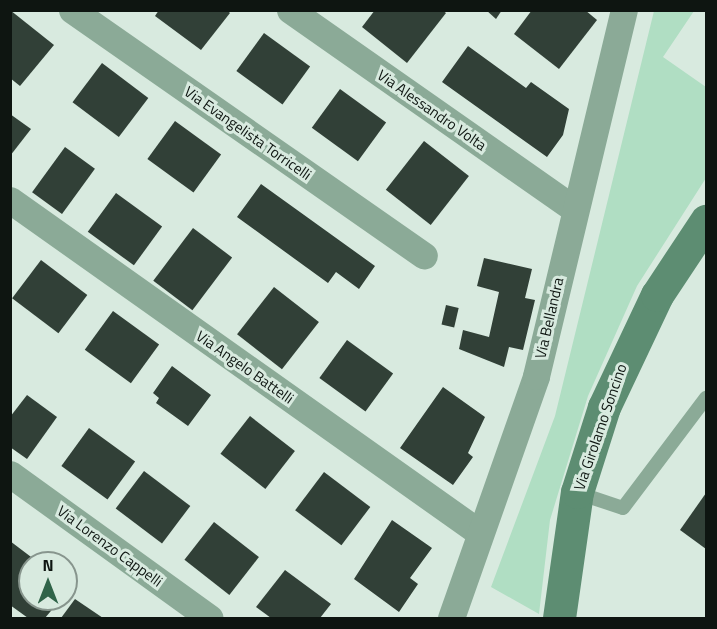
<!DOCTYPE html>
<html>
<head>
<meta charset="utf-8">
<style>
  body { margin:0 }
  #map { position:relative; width:717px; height:629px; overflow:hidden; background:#d8eadf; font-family:"Titillium Web",sans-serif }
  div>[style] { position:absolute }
  .green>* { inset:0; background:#b0dec3 }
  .building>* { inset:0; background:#314037; transform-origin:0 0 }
  .service>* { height:14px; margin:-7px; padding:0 7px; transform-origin:7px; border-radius:7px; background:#8baa97 }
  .minor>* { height:27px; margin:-13.5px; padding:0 13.5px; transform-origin:13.5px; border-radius:13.5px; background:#8baa97 }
  .secondary>* { height:33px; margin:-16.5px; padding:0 16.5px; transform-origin:16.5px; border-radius:16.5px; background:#5d8d72 }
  span { translate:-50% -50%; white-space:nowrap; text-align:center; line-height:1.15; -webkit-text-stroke:6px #d8eadf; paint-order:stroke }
  .street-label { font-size:15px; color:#0e1511 }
  .frame { position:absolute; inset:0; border:12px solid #0e1511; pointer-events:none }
  .north { position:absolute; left:18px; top:551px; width:60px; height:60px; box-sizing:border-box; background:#d8eadf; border:2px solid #87958d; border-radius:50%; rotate:0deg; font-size:16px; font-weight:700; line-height:24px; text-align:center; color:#0e1511 }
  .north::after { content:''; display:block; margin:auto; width:21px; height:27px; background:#2f6348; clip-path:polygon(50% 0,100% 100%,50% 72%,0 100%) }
</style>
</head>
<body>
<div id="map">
  <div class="green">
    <div style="clip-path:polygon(654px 11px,694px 11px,663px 57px,706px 87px,706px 178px,637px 286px,588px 396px,550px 520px,539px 614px,491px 587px,555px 416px)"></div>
  </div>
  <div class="building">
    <div style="clip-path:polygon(10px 10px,54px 45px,20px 86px,10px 78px)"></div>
    <div style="clip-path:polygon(159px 10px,227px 10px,230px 13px,201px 50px,155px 16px)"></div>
    <div style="clip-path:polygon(375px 10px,442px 10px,446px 13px,407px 63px,362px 27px)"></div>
    <div style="clip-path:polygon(486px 10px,502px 10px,496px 19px)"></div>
    <div style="clip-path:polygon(532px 10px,585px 10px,597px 20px,559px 69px,514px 34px)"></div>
    <div style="left:264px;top:33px;width:57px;height:47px;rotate:36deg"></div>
    <div style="clip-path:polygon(468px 46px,526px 88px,531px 82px,569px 109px,563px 135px,547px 157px,442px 82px)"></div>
    <div style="left:102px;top:63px;width:58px;height:49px;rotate:37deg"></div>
    <div style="left:340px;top:89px;width:57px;height:48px;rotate:36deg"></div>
    <div style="clip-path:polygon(10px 114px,31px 129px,10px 156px)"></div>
    <div style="left:175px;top:121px;width:57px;height:47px;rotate:36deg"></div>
    <div style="left:424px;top:141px;width:57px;height:62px;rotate:38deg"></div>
    <div style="left:65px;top:147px;width:37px;height:56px;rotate:36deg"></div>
    <div style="clip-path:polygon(261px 184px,375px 266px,359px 289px,336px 272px,328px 283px,237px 217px)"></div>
    <div style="left:116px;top:193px;width:57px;height:48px;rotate:36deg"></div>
    <div style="left:193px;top:228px;width:49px;height:66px;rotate:37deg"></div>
    <div style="clip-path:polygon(484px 258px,532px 269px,525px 298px,535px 300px,523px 350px,509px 347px,504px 367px,459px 349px,463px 330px,489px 337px,499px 292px,477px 286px)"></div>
    <div style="left:41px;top:260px;width:58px;height:48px;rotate:37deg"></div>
    <div style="left:274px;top:287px;width:57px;height:60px;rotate:38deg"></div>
    <div style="left:446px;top:305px;width:13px;height:20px;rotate:13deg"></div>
    <div style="left:113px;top:311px;width:57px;height:48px;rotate:36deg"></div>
    <div style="left:347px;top:340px;width:57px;height:47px;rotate:36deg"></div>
    <div style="clip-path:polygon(172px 366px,211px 395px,188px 426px,156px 403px,159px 398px,153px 393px)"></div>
    <div style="clip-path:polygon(443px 387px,485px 417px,468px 453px,473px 457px,453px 485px,400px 448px)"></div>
    <div style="clip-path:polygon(27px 395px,57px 417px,27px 459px,10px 447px,10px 417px)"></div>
    <div style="left:250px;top:416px;width:57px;height:48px;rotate:38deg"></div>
    <div style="left:89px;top:428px;width:57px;height:47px;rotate:36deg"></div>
    <div style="left:144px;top:471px;width:58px;height:47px;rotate:37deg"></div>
    <div style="left:324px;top:472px;width:58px;height:48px;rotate:37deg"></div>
    <div style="clip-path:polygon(706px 493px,706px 549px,680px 530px)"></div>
    <div style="clip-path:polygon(392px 520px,432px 548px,410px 578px,418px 584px,399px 612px,354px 579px)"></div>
    <div style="left:214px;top:522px;width:57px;height:48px;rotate:38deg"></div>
    <div style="clip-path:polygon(10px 541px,39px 563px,30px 563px,30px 599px,61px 599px,45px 618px,28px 618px,10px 605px)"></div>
    <div style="clip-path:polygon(285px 570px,331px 604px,320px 618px,271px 618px,256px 607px)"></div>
    <div style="clip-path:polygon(75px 599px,103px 618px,61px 618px)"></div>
  </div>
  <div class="service">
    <div style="left:578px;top:493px;width:47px;rotate:18.4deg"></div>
    <div style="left:623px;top:508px;width:138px;rotate:-53deg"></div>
  </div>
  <div class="minor">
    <div style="left:72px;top:10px;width:429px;rotate:34.9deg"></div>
    <div style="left:290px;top:10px;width:347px;rotate:35deg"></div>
    <div style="left:10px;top:200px;width:576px;rotate:35.32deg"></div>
    <div style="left:10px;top:474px;width:246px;rotate:35.8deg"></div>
    <div style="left:451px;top:618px;width:256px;rotate:-70.6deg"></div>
    <div style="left:536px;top:376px;width:376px;rotate:-76.5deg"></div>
  </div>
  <div class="secondary">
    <div style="left:559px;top:618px;width:127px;rotate:-81.9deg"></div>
    <div style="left:577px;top:492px;width:89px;rotate:-72.4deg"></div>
    <div style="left:604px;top:407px;width:124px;rotate:-64.7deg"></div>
    <div style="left:657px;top:295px;width:89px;rotate:-56.5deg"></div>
  </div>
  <div class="street-label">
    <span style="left:432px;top:110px;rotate:35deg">Via Alessandro Volta</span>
    <span style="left:248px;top:133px;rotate:35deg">Via Evangelista Torricelli</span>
    <span style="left:549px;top:318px;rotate:-77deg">Via Bellandra</span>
    <span style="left:245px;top:367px;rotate:35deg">Via Angelo Battelli</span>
    <span style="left:600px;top:427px;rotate:-71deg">Via Girolamo Soncino</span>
    <span style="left:110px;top:546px;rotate:36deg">Via Lorenzo Cappelli</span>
  </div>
  <div class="frame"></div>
  <div class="north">N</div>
</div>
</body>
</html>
